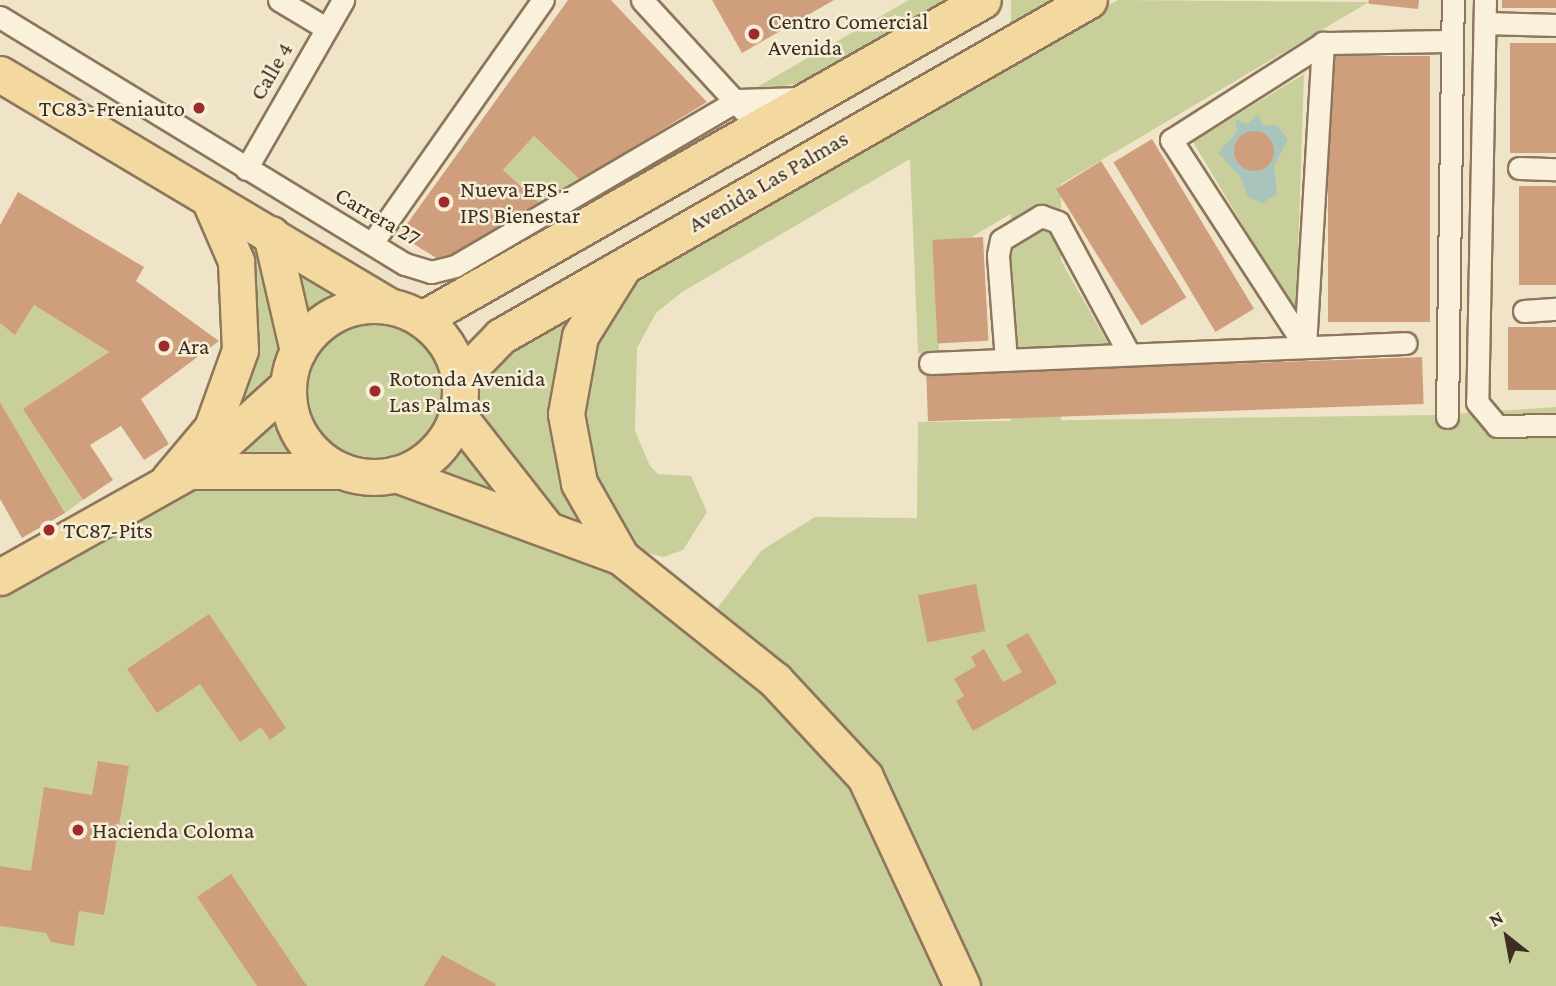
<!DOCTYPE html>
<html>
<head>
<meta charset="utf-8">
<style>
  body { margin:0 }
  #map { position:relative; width:1556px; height:986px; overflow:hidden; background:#f0e4c8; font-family:"Crimson Pro",serif }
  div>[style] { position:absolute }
  .green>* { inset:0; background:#c9cf9b; transform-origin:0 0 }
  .round { border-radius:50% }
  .water>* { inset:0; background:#a9c4bc }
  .building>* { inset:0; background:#cf9f7d; transform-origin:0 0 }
  .roads { filter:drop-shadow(2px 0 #8d765c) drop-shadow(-2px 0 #8d765c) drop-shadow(0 2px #8d765c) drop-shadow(0 -2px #8d765c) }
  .street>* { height:21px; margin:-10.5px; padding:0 10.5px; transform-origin:10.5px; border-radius:10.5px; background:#faf1dc }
  .primary>* { height:35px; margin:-17.5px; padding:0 17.5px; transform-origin:17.5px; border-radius:17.5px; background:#f3d9a0 }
  .primary>.ring { margin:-17.5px; padding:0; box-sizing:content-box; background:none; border:35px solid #f3d9a0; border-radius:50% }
  .dots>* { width:19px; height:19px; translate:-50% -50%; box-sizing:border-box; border:4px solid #f7eed8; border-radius:50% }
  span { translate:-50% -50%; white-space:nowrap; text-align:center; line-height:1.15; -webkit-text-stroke:5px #f7eed8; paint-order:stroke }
  .poi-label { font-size:23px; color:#3d2e20 }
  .left { translate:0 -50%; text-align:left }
  .right { translate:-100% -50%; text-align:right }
  .street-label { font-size:23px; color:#3d2e20 }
  .north { position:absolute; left:1472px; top:902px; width:70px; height:70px; -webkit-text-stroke:5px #f7eed8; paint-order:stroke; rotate:329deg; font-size:19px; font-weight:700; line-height:28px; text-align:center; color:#3d2e20 }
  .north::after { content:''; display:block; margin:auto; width:24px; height:32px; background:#3d2e20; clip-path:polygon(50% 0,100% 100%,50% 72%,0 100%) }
</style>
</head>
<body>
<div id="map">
  <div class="green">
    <div style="clip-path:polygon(909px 0,955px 0,811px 82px,752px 90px)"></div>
    <div style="left:1011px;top:0;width:50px;height:649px"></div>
    <div style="clip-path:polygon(1118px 0,1369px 2px,970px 238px,932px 240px,939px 352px,918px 353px,910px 159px,682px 292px,656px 313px,637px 348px,635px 431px,650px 466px,658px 474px,691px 476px,707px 512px,683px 550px,663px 557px,632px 548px,594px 482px,581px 417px,600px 323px,641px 270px)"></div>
    <div style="clip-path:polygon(1304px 74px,1296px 314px,1193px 142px)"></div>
    <div style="clip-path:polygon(534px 136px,580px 180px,541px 204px,503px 170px)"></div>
    <div style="clip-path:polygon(1043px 229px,1109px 345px,1017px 347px,1007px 248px)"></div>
    <div style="clip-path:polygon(242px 232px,259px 243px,283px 349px,276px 377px,233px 416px,257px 333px,255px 287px)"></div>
    <div style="clip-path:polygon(292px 263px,344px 295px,305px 319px)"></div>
    <div style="clip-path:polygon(34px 305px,109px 352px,24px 409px,83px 500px,65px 513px,0 402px,0 323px,15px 334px)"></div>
    <div style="clip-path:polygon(578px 306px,555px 369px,553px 420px,584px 528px,556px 516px,473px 410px,475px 382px,488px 363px)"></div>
    <div class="round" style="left:303px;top:319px;width:144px;height:144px"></div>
    <div style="clip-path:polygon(1556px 407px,1556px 986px,979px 986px,877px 769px,825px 707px,715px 611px,762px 550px,815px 517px,917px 518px,918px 422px,1437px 415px)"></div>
    <div style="clip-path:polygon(277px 414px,297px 457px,229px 457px)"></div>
    <div style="clip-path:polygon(461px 441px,504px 498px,432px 473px)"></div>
    <div style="clip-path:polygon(341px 486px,394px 489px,614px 570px,751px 678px,852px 785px,946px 986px,0 986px,0 592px,186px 487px)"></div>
  </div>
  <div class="water">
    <div style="clip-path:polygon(evenodd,1258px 114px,1263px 125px,1278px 126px,1288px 139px,1274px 166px,1277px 193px,1263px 203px,1248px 197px,1240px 176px,1218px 153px,1237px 132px,1236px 120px,1247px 124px,1258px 114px,1249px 132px,1261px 132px,1273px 145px,1270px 163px,1259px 171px,1246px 170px,1234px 156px,1238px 138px,1249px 132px)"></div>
  </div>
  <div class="building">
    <div style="clip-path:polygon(568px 0,611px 0,707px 102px,580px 180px,534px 136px,503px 170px,541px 204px,448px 259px,438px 259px,399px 235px)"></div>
    <div style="clip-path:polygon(712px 0,834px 0,742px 53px)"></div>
    <div style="left:1419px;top:0;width:9px;height:50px;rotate:96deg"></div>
    <div style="left:1502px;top:0;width:54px;height:8px"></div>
    <div style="left:1510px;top:43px;width:46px;height:110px"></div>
    <div style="left:1328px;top:56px;width:102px;height:266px"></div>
    <div class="round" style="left:1234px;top:131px;width:40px;height:40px"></div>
    <div style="left:1152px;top:139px;width:198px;height:45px;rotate:59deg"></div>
    <div style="left:1101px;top:161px;width:161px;height:53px;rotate:58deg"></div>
    <div style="left:1519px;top:186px;width:37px;height:99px"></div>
    <div style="clip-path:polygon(18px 192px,144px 267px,136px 281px,219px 341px,141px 399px,169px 444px,144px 460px,121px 426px,90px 445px,113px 480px,83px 500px,23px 409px,109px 352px,34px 305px,15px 335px,0 323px,0 225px)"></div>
    <div style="left:983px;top:237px;width:104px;height:51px;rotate:87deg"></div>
    <div style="left:1508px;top:327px;width:48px;height:63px"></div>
    <div style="left:1422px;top:357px;width:47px;height:496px;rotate:88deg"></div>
    <div style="clip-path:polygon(0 402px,65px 513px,22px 538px,0 499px)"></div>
    <div style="left:976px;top:584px;width:48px;height:59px;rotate:79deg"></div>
    <div style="clip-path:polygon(209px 614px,286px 728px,270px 740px,261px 727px,240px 742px,200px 684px,157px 713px,127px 669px)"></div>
    <div style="clip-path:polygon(1028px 633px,1057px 683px,973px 731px,956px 701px,964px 696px,954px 679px,976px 666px,971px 657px,984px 649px,1003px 682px,1022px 672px,1006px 645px)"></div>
    <div style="clip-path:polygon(98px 761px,129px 766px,104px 915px,79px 911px,74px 946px,51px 942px,46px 933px,0 926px,0 866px,31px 871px,44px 787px,92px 795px)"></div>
    <div style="clip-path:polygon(231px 874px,307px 986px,257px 986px,197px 897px)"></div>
    <div style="clip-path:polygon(442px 955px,496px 984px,495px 986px,424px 986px)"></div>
  </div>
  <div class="roads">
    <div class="street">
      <div style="left:279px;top:0;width:55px;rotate:30.8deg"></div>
      <div style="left:642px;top:0;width:151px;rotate:47.4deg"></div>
      <div style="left:1485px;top:0;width:402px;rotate:91.1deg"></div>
      <div style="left:1477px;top:402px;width:31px;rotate:50deg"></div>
      <div style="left:1497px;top:426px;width:59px;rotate:-1deg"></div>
      <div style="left:0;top:17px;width:474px;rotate:31.4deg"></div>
      <div style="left:405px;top:264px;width:27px;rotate:17deg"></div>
      <div style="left:431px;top:272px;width:25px;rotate:-14deg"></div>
      <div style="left:455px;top:266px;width:328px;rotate:-30.4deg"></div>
      <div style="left:738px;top:100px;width:64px;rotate:-1.8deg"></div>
      <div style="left:1485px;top:23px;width:71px;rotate:1.6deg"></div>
      <div style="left:1519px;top:168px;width:37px;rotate:2deg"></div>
      <div style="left:246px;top:169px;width:195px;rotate:-60.1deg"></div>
      <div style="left:372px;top:243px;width:297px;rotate:-54.9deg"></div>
      <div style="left:1524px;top:311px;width:32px;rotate:-4deg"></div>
      <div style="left:1305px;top:346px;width:246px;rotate:-123deg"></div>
      <div style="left:1171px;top:140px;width:180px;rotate:-32.5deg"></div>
      <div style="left:1323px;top:43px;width:129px;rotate:-0.9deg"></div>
      <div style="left:1305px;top:346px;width:304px;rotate:-86.6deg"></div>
      <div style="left:1006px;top:360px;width:105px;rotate:-94.4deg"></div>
      <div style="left:998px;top:255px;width:15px;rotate:-79deg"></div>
      <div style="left:1001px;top:240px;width:47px;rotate:-31deg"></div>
      <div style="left:1041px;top:216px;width:18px;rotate:19deg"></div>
      <div style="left:1058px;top:222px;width:150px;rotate:61.7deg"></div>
      <div style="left:930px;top:363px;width:476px;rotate:-2.4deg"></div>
      <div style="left:1447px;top:417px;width:417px;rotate:-89.2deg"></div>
    </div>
    <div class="primary">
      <div style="left:0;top:74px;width:453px;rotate:30.8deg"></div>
      <div style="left:271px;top:234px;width:120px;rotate:77deg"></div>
      <div style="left:620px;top:272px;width:75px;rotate:122deg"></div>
      <div style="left:580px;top:336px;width:79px;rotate:100.2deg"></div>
      <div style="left:566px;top:414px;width:70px;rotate:79.3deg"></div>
      <div style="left:579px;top:483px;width:85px;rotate:60.4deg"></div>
      <div class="ring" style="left:288px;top:305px;width:137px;height:137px"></div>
      <div style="left:422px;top:319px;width:645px;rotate:-29.62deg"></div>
      <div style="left:460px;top:378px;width:59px;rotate:-45.7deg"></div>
      <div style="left:501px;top:336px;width:677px;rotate:-29.74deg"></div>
      <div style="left:457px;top:414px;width:146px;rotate:52deg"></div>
      <div style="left:205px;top:460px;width:112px;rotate:-42.1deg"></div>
      <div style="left:396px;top:474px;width:240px;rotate:20.2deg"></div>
      <div style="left:621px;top:557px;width:197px;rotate:38.6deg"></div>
      <div style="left:775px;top:680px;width:132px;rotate:47.1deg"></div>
      <div style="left:865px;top:777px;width:230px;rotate:65.1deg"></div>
      <div style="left:169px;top:479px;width:67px;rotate:-49.9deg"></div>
      <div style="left:212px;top:428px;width:83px;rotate:-70.3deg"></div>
      <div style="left:240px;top:350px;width:89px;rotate:-92.6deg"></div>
      <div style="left:236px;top:261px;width:68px;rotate:-113.5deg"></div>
      <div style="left:0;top:577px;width:217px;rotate:-29.3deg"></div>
      <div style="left:189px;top:471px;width:153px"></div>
    </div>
  </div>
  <div class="dots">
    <div style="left:754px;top:34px;background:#9e2a2b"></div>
    <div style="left:199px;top:108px;background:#9e2a2b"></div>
    <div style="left:444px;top:202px;background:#9e2a2b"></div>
    <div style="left:164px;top:346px;background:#9e2a2b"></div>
    <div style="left:375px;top:391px;background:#9e2a2b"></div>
    <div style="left:49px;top:530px;background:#9e2a2b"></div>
    <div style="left:78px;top:830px;background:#9e2a2b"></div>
  </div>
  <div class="poi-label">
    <span class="left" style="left:768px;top:34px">Centro Comercial<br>Avenida</span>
    <span class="right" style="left:185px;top:108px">TC83-Freniauto</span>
    <span class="left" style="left:460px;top:202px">Nueva EPS -<br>IPS Bienestar</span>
    <span class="left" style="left:178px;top:346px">Ara</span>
    <span class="left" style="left:389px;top:391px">Rotonda Avenida<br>Las Palmas</span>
    <span class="left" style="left:63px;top:530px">TC87-Pits</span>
    <span class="left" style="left:92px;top:830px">Hacienda Coloma</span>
  </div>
  <div class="street-label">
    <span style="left:271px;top:71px;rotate:-60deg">Calle 4</span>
    <span style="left:768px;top:181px;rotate:-30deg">Avenida Las Palmas</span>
    <span style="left:378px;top:216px;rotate:30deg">Carrera 27</span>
  </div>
  <div class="north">N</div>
</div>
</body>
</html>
